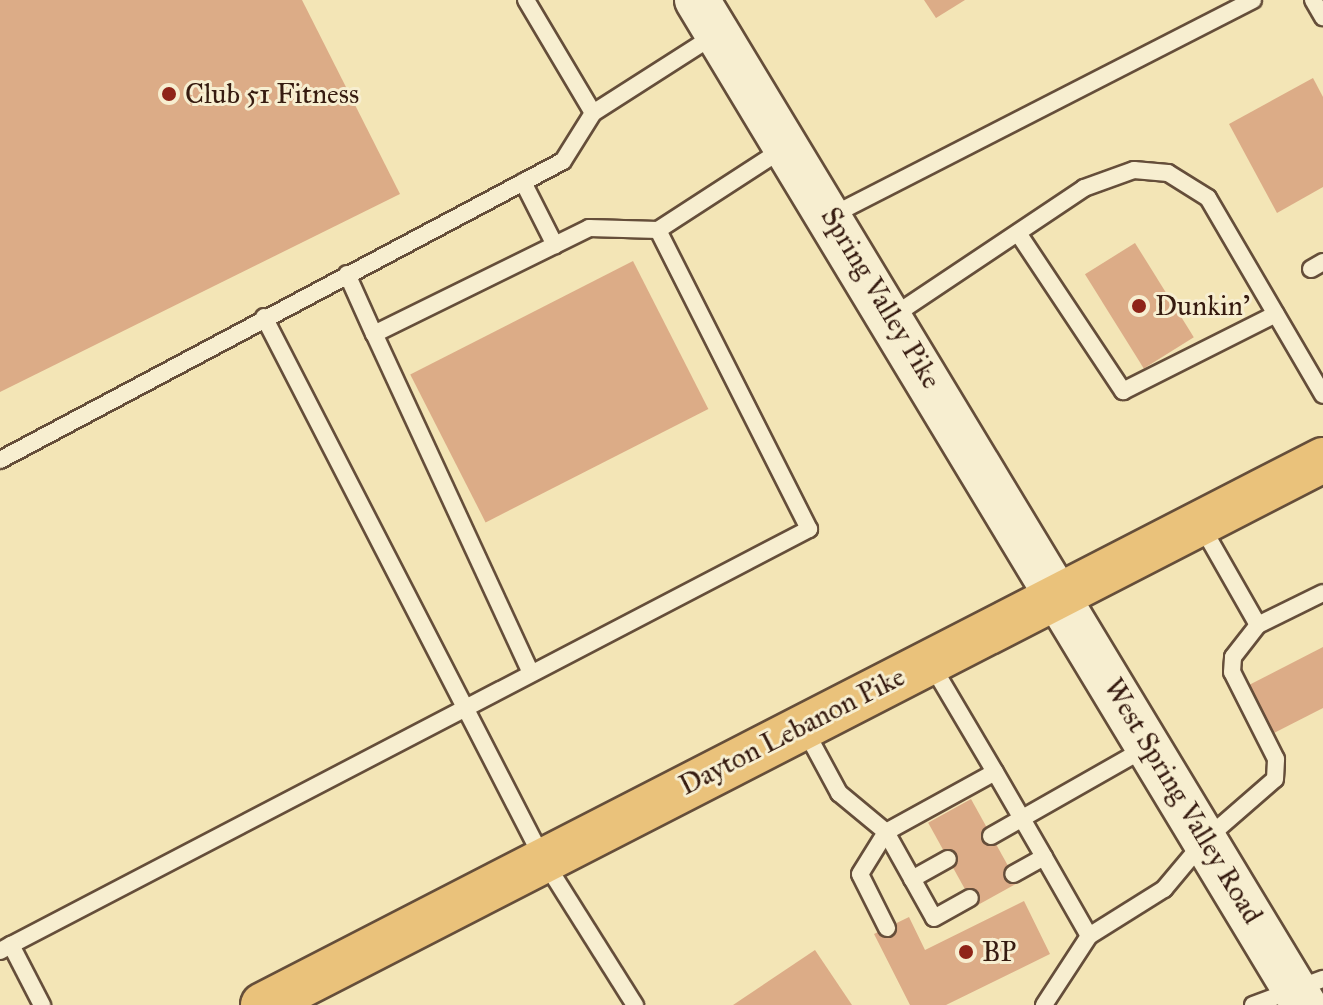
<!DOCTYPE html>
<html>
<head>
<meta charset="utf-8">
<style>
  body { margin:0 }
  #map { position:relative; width:1323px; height:1005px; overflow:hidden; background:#f3e5b6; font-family:"IM FELL Great Primer",serif }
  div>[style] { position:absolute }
  .building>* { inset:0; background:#dcac87; transform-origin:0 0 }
  .roads { filter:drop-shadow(2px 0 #654e3a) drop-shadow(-2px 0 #654e3a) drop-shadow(0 2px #654e3a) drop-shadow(0 -2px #654e3a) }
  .lane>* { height:16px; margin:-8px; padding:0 8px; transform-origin:8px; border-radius:8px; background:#f7eed0 }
  .secondary>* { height:44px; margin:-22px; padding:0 22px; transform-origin:22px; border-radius:22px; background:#f7eed0 }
  .primary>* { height:44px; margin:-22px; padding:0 22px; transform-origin:22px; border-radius:22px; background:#eac27b }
  .dots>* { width:22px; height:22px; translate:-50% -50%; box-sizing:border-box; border:4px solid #f7eed0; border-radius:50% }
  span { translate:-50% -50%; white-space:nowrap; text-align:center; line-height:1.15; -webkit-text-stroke:6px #f7eed0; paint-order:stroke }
  .poi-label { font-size:28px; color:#361b10 }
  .left { translate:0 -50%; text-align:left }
  .street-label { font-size:28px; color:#361b10 }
</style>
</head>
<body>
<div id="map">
  <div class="building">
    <div style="clip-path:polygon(0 0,302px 0,400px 194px,0 392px)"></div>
    <div style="clip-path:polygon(924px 0,965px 0,936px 18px)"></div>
    <div style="clip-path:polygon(1313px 78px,1323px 97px,1323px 187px,1277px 213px,1229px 124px)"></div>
    <div style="left:1135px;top:243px;width:111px;height:59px;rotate:58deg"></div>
    <div style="left:633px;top:261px;width:166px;height:250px;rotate:63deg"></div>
    <div style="clip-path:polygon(1323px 647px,1323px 708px,1272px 734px,1247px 686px)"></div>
    <div style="left:971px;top:799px;width:96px;height:49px;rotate:61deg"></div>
    <div style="clip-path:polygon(1024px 901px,1050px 954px,946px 1005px,910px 1005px,874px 934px,909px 917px,925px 950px)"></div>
    <div style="clip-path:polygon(815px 950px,852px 1005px,733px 1005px)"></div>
  </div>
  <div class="roads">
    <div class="lane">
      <div style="left:526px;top:0;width:131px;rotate:59.3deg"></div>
      <div style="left:1313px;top:0;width:20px;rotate:60deg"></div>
      <div style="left:523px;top:182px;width:71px;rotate:63.1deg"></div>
      <div style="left:831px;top:216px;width:474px;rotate:-27.1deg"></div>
      <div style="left:1018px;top:233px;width:190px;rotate:56.4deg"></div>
      <div style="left:1123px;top:391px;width:171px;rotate:-26.7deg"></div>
      <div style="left:1311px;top:269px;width:14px;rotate:-30deg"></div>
      <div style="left:347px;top:274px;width:66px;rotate:65.8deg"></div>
      <div style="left:893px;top:316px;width:230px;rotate:-33.8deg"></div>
      <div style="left:1084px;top:188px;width:53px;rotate:-19.8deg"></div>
      <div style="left:1134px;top:170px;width:34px;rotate:5deg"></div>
      <div style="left:1168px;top:173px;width:47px;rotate:32deg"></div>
      <div style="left:1208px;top:198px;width:228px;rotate:59.7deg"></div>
      <div style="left:264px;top:317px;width:610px;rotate:62.76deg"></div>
      <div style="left:543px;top:859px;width:173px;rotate:57.8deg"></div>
      <div style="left:0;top:460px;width:637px;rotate:-27.97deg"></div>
      <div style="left:563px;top:161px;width:57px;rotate:-58deg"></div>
      <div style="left:593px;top:113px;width:145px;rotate:-32.6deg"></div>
      <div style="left:1258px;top:625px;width:72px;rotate:-26.2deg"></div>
      <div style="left:530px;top:671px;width:371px;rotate:-114.8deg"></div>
      <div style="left:374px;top:334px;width:240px;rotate:-26.2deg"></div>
      <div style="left:589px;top:228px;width:69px;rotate:1.7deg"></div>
      <div style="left:805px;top:730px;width:72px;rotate:61.6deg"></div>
      <div style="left:839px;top:793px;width:61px;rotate:39.7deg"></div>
      <div style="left:886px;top:832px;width:124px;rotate:-28.8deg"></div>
      <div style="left:995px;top:772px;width:128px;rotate:-120.6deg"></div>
      <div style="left:995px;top:772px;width:98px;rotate:60deg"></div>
      <div style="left:1044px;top:857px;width:35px;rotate:151deg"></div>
      <div style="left:991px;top:836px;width:178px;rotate:-29.6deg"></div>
      <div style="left:1044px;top:857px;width:91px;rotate:60.3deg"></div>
      <div style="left:912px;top:879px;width:41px;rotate:-29.1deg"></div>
      <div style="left:887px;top:928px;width:60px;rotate:-116.6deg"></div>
      <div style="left:860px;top:874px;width:49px;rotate:-58.2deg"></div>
      <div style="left:886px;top:832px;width:98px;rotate:60.8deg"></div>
      <div style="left:934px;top:918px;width:41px;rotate:-29.1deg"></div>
      <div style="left:11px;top:945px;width:900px;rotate:-27.53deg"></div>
      <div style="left:809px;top:529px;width:335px;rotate:-116.8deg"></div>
      <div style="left:658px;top:230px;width:153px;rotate:-33deg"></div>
      <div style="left:0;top:951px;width:13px;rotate:-29deg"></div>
      <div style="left:11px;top:945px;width:68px;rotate:62.7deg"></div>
      <div style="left:1044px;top:1005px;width:82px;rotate:-56.9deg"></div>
      <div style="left:1089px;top:936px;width:89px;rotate:-32.1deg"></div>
      <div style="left:1164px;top:889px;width:65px;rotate:-50deg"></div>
      <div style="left:1206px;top:839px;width:91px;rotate:-41deg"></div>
      <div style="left:1275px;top:779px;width:20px;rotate:-87deg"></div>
      <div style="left:1276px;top:759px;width:97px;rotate:-116.8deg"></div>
      <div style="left:1232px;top:672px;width:15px;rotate:-86deg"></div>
      <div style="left:1233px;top:657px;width:41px;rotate:-52deg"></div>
      <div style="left:1258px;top:625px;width:115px;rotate:-119.7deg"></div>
      <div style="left:1253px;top:1005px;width:75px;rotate:-20.4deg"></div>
    </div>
    <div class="secondary">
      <div style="left:697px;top:0;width:1174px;rotate:58.87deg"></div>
    </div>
    <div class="primary">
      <div style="left:263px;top:1005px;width:1192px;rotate:-27.21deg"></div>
    </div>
  </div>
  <div class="dots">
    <div style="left:169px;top:94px;background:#8f2418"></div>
    <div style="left:1139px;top:306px;background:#8f2418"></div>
    <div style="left:966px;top:952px;background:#8f2418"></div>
  </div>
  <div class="poi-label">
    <span class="left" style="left:185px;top:94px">Club 51 Fitness</span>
    <span class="left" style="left:1155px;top:306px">Dunkin'</span>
    <span class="left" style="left:982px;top:952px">BP</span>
  </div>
  <div class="street-label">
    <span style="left:881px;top:298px;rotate:59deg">Spring Valley Pike</span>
    <span style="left:792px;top:731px;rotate:-27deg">Dayton Lebanon Pike</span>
    <span style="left:1183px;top:801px;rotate:59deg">West Spring Valley Road</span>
  </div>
</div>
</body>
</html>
